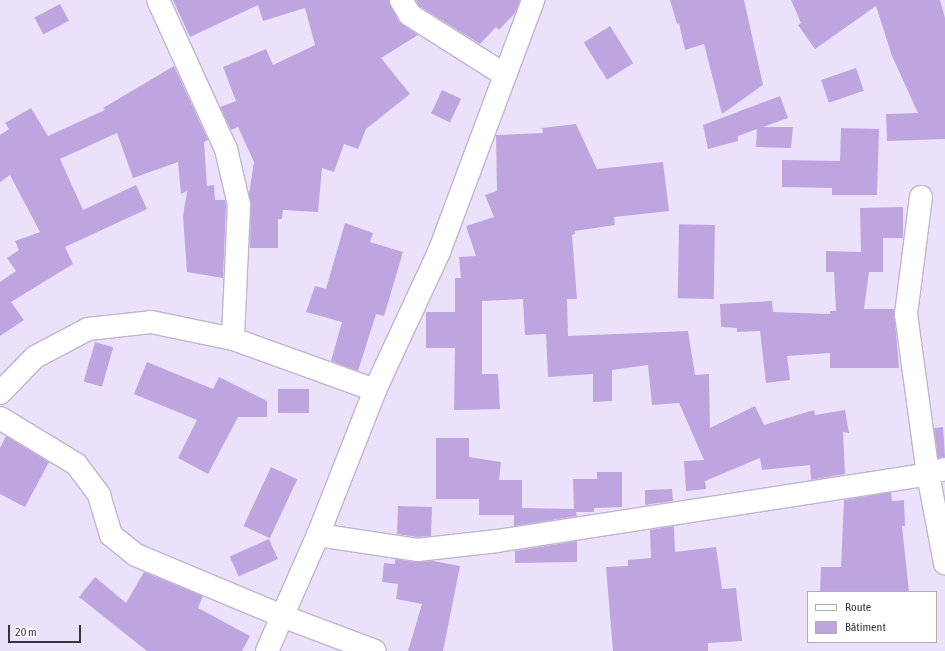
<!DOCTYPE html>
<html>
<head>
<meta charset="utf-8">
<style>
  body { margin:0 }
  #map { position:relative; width:945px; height:651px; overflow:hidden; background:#ece1fb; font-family:"Asap Condensed",sans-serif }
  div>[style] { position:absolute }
  .building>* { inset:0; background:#bfa5df; transform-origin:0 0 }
  .roads { filter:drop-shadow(1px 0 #bfb5ce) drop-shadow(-1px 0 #bfb5ce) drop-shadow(0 1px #bfb5ce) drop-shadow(0 -1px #bfb5ce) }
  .minor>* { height:22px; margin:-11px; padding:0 11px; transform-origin:11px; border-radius:11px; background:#fff }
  span { translate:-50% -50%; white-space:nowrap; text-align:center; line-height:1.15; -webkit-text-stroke:3.5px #fff; paint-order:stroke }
  .legend { position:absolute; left:807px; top:591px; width:130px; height:52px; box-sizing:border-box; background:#fff; border:1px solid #afaeb2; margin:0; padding:5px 7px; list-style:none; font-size:12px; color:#38343e }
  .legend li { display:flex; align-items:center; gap:8px; height:20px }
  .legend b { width:20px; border:1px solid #afaeb2 }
  .scale { position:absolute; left:8px; top:625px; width:73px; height:18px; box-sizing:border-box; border:2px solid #38343e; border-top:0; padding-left:5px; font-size:12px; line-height:14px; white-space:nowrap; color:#38343e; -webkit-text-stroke:3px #fff; paint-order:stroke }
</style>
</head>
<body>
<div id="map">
  <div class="building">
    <div style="clip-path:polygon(173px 0,389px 0,399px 22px,418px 35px,381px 58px,410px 94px,366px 129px,358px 149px,344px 144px,334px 172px,322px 168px,318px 212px,283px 210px,282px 219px,278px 219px,278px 248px,250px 248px,251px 206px,249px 194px,254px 162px,238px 127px,231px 130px,220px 107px,236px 101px,223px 67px,266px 49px,273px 65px,315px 45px,305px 8px,263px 21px,258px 5px,190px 37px)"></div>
    <div style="clip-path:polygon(416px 0,520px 0,515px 13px,499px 30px,496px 27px,480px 44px,419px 6px)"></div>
    <div style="clip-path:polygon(670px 0,744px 0,763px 85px,722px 114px,704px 44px,685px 50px,679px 23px,677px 24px)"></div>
    <div style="clip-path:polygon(791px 0,940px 0,945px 18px,945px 139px,887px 141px,886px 114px,918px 113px,892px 56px,876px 6px,815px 49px,798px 25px,801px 23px)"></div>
    <div style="left:60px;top:4px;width:19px;height:29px;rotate:62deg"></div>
    <div style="left:610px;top:26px;width:44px;height:31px;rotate:58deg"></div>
    <div style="clip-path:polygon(174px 66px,208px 140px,204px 142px,207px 186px,214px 185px,215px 200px,225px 200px,226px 206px,223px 278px,187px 272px,183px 216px,187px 191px,181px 194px,178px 162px,133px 178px,117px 133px,60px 159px,83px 210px,136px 185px,147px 209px,65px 247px,73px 264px,11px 302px,24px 320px,0 336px,0 282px,16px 271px,7px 258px,19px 250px,15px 241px,40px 232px,10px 175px,0 182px,0 135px,9px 129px,5px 123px,31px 108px,48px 136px,105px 110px,103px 108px)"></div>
    <div style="left:856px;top:68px;width:24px;height:37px;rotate:71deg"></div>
    <div style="left:442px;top:90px;width:21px;height:26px;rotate:25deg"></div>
    <div style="clip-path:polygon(780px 96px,788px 118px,763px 127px,793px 127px,791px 148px,756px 147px,757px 129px,738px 136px,738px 141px,708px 149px,703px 125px)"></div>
    <div style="clip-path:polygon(576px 124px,597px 169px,663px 162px,669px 211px,614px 217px,615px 225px,575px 231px,575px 234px,572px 235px,577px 299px,567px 299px,568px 336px,688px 331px,695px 375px,709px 374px,710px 428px,755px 406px,764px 425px,814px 410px,815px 415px,845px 410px,849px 433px,843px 432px,845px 474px,811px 480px,810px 465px,762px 470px,760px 458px,705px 481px,706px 489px,686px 491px,684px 461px,704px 460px,679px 403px,652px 405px,648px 365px,612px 370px,612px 401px,593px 402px,593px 374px,548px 377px,546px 334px,525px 335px,523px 299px,482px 301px,482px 374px,498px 374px,500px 409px,454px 410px,455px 348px,426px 348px,426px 312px,455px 312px,455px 278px,461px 278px,459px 257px,476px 256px,466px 226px,494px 217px,485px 195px,497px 191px,496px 135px,543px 133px,542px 128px)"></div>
    <div style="clip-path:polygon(841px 128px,879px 129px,877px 195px,832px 195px,832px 188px,782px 187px,782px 160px,840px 161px)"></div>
    <div style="clip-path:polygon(903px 207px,903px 238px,883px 238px,883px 272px,869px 272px,864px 309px,894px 309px,899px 368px,830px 368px,830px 353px,787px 356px,790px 380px,766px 383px,760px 331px,737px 332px,737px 328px,721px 327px,720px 304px,772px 301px,773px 312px,830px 314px,830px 311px,836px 311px,834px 272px,826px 272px,826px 251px,861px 252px,860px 208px)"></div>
    <div style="clip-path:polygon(345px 223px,373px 233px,370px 242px,403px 252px,384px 316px,376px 314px,358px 371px,331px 361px,342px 322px,306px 312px,315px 286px,326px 289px)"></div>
    <div style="left:715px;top:225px;width:74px;height:36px;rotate:91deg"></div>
    <div style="left:95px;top:342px;width:19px;height:41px;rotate:16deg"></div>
    <div style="clip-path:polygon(147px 362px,213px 389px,219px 377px,267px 401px,267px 417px,238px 417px,208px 474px,178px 458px,197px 420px,134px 394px)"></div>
    <div style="left:278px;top:389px;width:31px;height:24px"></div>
    <div style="clip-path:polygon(943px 427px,945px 457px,938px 458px,934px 428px)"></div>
    <div style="clip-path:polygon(6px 436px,49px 462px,25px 507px,0 494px,0 448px)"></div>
    <div style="clip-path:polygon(436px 438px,469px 438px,469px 457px,501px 462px,499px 480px,522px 480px,522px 508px,574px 509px,573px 479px,597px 479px,597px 472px,622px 472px,622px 507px,594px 508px,594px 512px,576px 512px,577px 516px,514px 526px,514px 515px,479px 515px,479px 499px,436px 499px)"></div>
    <div style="left:271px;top:467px;width:29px;height:65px;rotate:25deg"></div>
    <div style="clip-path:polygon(672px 489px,673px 501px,645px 505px,645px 490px)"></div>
    <div style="clip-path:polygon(891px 492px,892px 501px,904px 500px,905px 526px,902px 526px,909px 592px,820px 592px,821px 567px,841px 567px,844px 500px)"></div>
    <div style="clip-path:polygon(398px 506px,432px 507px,431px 536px,417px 537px,397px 534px)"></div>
    <div style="clip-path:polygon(674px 526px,675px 552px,716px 547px,722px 589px,736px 588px,742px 641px,708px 643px,708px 651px,613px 651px,606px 567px,628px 566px,628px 560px,651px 558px,650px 530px)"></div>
    <div style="left:269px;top:539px;width:22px;height:43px;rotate:66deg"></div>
    <div style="clip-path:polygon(577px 541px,577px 562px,515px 563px,515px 551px)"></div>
    <div style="clip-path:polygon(395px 559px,415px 562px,433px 561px,460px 566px,443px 651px,408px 651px,422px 604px,396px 599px,398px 584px,382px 582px,384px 563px,395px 564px)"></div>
    <div style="clip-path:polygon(144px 572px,203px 596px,198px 608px,250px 636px,242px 651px,147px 651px,79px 597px,95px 577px,126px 603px)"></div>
  </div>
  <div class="roads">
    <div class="minor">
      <div style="left:158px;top:0;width:164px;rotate:65.5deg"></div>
      <div style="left:226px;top:149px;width:57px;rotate:76.9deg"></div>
      <div style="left:239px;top:205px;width:134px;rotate:92.6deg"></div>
      <div style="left:233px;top:339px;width:151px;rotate:19.8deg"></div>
      <div style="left:401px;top:0;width:17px;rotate:59deg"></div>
      <div style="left:410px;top:15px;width:112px;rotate:32.3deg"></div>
      <div style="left:921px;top:197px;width:118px;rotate:97.3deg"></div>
      <div style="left:906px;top:314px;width:162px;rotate:82.2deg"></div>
      <div style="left:928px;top:474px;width:91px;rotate:79.2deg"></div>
      <div style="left:0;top:393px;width:50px;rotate:-45.8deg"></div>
      <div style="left:35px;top:357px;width:60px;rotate:-27.8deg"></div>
      <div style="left:88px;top:329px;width:63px;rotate:-6.3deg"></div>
      <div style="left:151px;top:322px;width:84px;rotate:11.7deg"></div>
      <div style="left:0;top:418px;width:89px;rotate:31.2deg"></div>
      <div style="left:76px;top:464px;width:39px;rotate:53deg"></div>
      <div style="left:99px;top:495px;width:42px;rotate:73.3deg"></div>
      <div style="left:111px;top:535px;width:32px;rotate:39deg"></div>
      <div style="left:136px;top:555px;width:158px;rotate:22.7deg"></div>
      <div style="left:282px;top:616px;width:99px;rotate:20.6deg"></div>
      <div style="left:318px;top:535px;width:100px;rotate:8.6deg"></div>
      <div style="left:417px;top:550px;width:81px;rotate:-6.4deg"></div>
      <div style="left:497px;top:541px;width:436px;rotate:-8.8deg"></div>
      <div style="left:928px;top:474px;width:18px;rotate:-16deg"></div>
      <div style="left:267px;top:651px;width:127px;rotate:-66.3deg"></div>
      <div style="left:318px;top:535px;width:156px;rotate:-68.5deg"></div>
      <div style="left:375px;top:390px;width:152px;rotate:-65.1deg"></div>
      <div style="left:439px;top:252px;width:269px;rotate:-69.5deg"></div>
    </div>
  </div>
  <ul class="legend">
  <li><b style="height:5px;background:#fff"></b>Route</li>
  <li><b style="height:11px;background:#bfa5df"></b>Bâtiment</li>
  </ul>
  <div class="scale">20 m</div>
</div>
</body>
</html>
